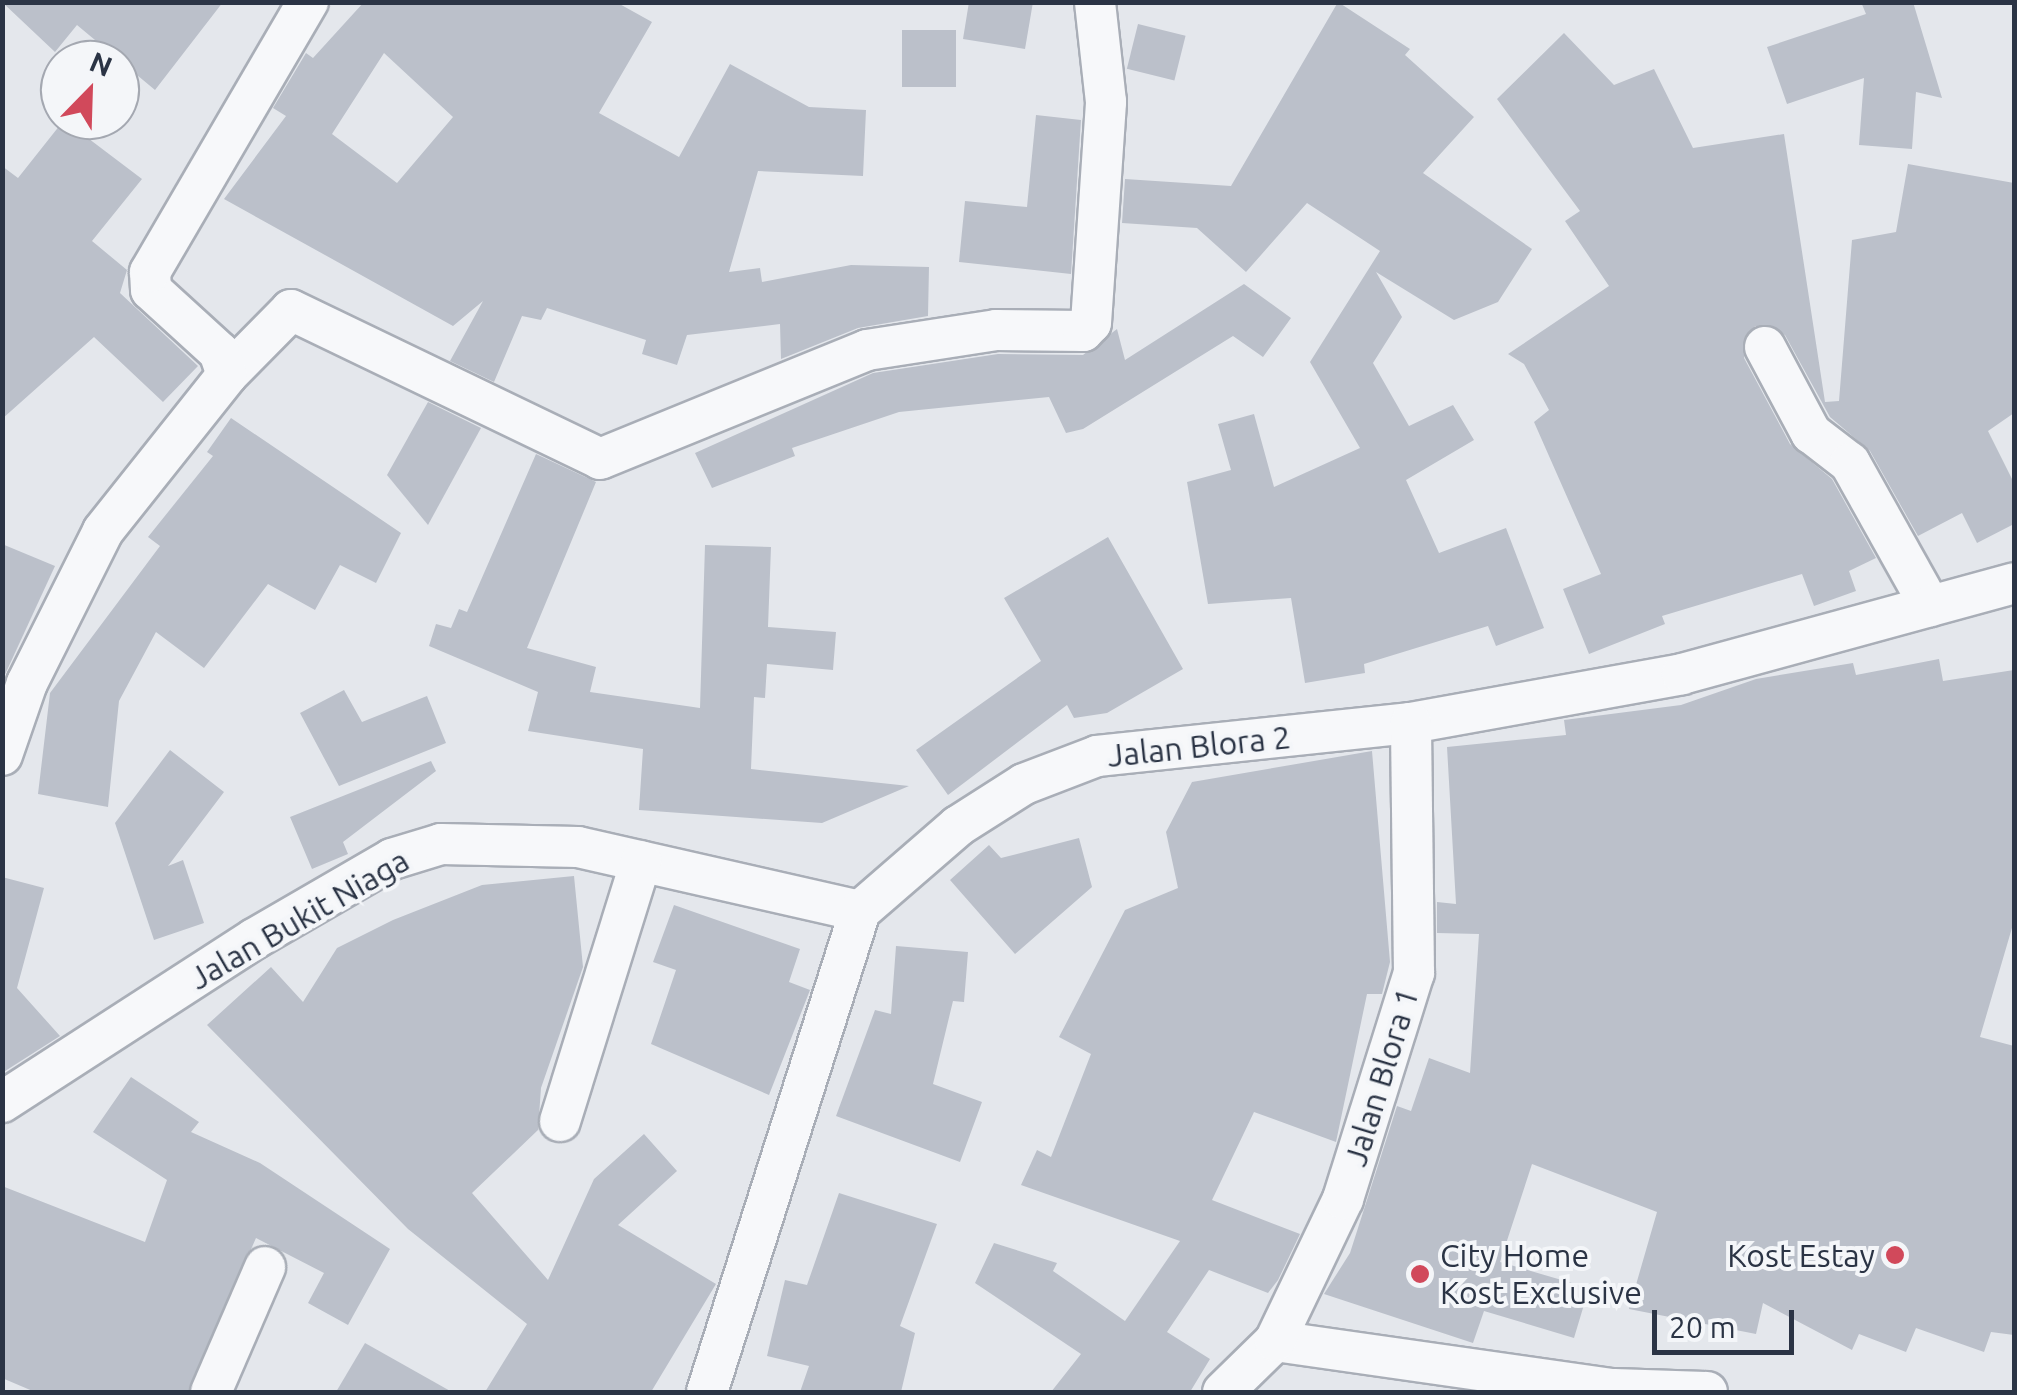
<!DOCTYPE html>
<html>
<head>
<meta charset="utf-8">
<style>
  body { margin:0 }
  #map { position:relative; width:2017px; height:1395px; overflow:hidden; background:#e4e7ec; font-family:Ubuntu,sans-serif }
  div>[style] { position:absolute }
  .building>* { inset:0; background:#bbc0ca; transform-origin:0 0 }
  .roads { filter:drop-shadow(2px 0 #a9aeb7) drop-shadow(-2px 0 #a9aeb7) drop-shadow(0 2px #a9aeb7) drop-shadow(0 -2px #a9aeb7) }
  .minor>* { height:40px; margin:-20px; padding:0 20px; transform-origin:20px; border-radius:20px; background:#f7f8fa }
  .dots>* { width:28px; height:28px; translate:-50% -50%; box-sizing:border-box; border:5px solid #f4f6f9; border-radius:50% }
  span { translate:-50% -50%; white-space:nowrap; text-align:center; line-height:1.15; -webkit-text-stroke:8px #f4f6f9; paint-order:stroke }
  .street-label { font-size:32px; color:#2b3445 }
  .poi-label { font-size:32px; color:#2b3445 }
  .right { translate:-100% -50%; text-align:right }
  .left { translate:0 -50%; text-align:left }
  .frame { position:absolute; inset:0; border:5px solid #2b3445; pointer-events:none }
  .north { position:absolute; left:40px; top:40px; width:100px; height:100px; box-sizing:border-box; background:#f4f6f9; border:2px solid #a4a8b1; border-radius:50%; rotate:23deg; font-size:28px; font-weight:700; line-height:40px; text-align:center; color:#2b3445 }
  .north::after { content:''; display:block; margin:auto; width:35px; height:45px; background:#d1495b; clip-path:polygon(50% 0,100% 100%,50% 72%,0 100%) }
  .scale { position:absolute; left:1652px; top:1310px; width:142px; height:45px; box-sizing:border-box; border:5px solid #2b3445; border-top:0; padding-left:12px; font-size:30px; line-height:35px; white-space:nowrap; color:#2b3445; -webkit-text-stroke:8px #f4f6f9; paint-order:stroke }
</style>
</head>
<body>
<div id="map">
  <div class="building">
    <div style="clip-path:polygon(2px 2px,223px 2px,155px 90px,77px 25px,55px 52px)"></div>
    <div style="clip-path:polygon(evenodd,364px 2px,616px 2px,652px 22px,599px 113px,679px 157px,730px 64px,809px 107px,866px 110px,863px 176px,758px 171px,729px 272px,760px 268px,762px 282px,851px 265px,929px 267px,928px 316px,858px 328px,781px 359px,780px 324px,687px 335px,677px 365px,642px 354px,646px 340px,547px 308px,541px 320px,522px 316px,494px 382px,450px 361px,483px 301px,453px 326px,224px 199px,286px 116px,273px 108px,306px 53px,313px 58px,364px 2px,384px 53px,453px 117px,397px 183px,332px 134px,384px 53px)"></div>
    <div style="clip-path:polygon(969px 2px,1033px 2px,1025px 49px,963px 39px)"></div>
    <div style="clip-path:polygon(1338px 2px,1410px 49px,1405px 55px,1474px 117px,1423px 173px,1532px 249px,1498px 302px,1454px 320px,1376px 272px,1402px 317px,1373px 363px,1409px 426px,1453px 405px,1474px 440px,1406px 480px,1439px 553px,1506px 528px,1544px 628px,1496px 646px,1488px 626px,1364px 664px,1365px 673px,1305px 683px,1291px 598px,1208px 604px,1187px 482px,1231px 470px,1218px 424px,1254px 414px,1274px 487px,1360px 448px,1310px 362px,1380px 251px,1307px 203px,1246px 272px,1197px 228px,1122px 223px,1125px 179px,1231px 186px)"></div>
    <div style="clip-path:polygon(1861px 2px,1913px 2px,1942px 98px,1916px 92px,1912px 149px,1859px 145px,1864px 78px,1787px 104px,1767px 47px,1866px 14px)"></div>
    <div style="left:1138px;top:24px;width:49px;height:46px;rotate:14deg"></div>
    <div style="left:902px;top:30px;width:54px;height:57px"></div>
    <div style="clip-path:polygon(1564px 33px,1614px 85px,1654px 69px,1693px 148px,1784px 134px,1825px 402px,1839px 401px,1852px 240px,1896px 232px,1908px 164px,2014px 183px,2014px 413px,1988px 431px,2014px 483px,2014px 524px,1977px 543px,1962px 513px,1918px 536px,1870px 451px,1830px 417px,1785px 335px,1755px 326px,1744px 358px,1790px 444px,1832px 479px,1876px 558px,1849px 571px,1856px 591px,1814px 606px,1802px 574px,1662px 616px,1665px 624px,1589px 654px,1563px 589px,1601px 574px,1534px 422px,1549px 410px,1524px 364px,1508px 354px,1609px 286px,1565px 221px,1580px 211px,1497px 99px)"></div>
    <div style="clip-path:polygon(1036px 115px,1081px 120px,1071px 274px,959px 262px,965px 201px,1027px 207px)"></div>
    <div style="clip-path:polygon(64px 120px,142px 179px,92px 241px,127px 270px,120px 293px,198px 366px,163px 402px,94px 337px,2px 419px,2px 166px,18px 178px)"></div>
    <div style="clip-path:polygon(1244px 284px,1291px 318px,1263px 357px,1233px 336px,1083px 429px,1066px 433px,1049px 397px,899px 412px,792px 448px,795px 456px,712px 488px,695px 453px,873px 373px,998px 354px,1083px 355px,1117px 329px,1125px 360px)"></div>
    <div style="clip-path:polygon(428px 402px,481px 428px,428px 525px,387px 475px)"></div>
    <div style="clip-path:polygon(231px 418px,401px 533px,376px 583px,340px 565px,315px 610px,268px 584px,204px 668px,156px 632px,119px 701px,108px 807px,38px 794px,50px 693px,160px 546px,148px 537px,213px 456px,207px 452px)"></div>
    <div style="clip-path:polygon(536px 454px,596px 482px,527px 648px,596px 667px,590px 692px,700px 708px,705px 545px,771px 547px,768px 627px,836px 632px,833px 670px,767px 664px,765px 698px,754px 697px,751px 769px,909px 786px,822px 823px,639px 810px,643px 749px,528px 731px,538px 692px,429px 646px,436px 624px,451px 628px,459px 609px,467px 612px)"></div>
    <div style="clip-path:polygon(1108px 537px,1183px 669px,1107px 713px,1074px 718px,1067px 705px,948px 795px,916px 750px,1041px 661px,1004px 598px)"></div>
    <div style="clip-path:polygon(2px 544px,55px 566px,2px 681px)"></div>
    <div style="clip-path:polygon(1939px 659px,1943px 681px,2014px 670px,2014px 921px,1980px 1037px,2014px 1046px,2014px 1335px,1991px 1332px,1984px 1352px,1916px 1328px,1906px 1352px,1859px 1334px,1852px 1350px,1763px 1303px,1756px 1334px,1629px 1309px,1657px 1212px,1532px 1164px,1500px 1262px,1589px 1288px,1574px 1338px,1484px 1311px,1473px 1343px,1324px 1294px,1350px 1253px,1397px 1106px,1411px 1111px,1429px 1058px,1470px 1073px,1479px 934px,1437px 933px,1437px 902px,1456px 904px,1447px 747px,1566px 735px,1564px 720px,1681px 705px,1756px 679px,1853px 663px,1856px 675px)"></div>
    <div style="clip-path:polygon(344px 690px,362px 722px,427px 696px,446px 743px,339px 786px,300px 713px)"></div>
    <div style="clip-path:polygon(170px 750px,224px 792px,168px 866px,183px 860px,204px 923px,154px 940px,115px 823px)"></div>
    <div style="clip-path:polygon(1372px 751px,1390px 962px,1382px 994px,1367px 994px,1336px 1142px,1254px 1112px,1212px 1200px,1300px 1234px,1278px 1280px,1268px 1293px,1209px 1270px,1167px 1332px,1210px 1359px,1190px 1392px,1051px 1392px,1081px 1354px,975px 1283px,994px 1243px,1057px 1263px,1053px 1271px,1125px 1321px,1180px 1241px,1021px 1185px,1037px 1150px,1051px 1157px,1091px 1054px,1059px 1037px,1125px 910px,1178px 888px,1166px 832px,1192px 782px)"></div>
    <div style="clip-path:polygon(431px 761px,436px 771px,343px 842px,348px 854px,312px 869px,290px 817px)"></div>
    <div style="clip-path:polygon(1079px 838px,1092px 887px,1015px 954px,950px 880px,989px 845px,1001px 858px)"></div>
    <div style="clip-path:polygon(574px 876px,583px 967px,541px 1088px,538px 1130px,472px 1193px,548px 1280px,594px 1179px,644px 1134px,677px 1171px,618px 1225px,716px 1284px,651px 1392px,485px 1392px,527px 1324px,408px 1229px,207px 1025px,271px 967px,303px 1002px,337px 948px,393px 920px,482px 885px)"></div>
    <div style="clip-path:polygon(2px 877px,44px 888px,17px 988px,60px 1036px,2px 1073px)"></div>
    <div style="clip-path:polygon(674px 905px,800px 949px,789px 982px,810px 990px,769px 1095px,651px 1044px,676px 970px,653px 962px)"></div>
    <div style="clip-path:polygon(896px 946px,968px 952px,964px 1002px,953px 1001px,933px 1084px,982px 1102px,960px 1162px,836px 1116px,875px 1010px,891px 1014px)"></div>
    <div style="clip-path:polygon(131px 1077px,199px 1122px,191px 1132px,260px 1163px,390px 1249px,348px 1325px,308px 1303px,324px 1273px,256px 1238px,188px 1392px,35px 1392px,2px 1378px,2px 1186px,145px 1242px,167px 1180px,93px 1132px)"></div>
    <div style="clip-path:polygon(839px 1193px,937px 1224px,900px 1326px,915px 1333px,901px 1392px,800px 1392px,809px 1366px,767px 1356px,785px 1280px,807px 1285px)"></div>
    <div style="clip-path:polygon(365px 1343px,452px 1392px,336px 1392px)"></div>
  </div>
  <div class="roads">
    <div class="minor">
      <div style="left:1765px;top:347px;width:98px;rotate:61.9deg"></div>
      <div style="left:1811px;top:433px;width:49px;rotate:37.6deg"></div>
      <div style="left:1850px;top:463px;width:164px;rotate:60.8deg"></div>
      <div style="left:227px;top:375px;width:91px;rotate:-45.4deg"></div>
      <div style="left:291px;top:310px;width:343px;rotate:25.7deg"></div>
      <div style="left:600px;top:459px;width:288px;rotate:-22.2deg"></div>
      <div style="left:867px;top:350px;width:131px;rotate:-8.8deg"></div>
      <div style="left:996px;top:330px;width:87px;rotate:0.7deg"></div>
      <div style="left:1083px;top:331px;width:11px;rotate:-45deg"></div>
      <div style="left:1091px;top:323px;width:222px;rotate:-86.1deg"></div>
      <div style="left:1106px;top:102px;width:101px;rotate:-96.3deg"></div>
      <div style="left:2px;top:755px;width:76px;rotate:-70.9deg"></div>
      <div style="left:27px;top:683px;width:170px;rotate:-63.4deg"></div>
      <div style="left:103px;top:531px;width:199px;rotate:-51.5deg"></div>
      <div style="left:227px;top:375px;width:24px;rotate:-109deg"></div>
      <div style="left:219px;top:352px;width:92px;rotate:-137.6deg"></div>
      <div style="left:151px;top:290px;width:18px;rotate:-93deg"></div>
      <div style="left:150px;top:272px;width:313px;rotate:-59.7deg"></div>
      <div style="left:2px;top:1102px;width:300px;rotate:-32.9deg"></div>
      <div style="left:254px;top:939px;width:160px;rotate:-30.1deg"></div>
      <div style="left:392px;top:859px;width:51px;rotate:-17deg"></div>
      <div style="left:441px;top:844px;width:137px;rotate:1.3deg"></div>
      <div style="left:578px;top:847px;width:289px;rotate:12.8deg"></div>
      <div style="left:560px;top:1121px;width:272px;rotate:-72.7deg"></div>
      <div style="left:1275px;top:1341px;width:342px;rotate:8.1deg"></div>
      <div style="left:1614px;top:1389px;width:93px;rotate:1.8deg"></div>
      <div style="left:211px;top:1392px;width:136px;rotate:-66.6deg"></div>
      <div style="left:707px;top:1392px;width:505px;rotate:-72.35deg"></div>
      <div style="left:860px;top:911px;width:130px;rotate:-40.9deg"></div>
      <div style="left:958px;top:826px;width:78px;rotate:-32.5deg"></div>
      <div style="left:1024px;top:784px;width:78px;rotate:-21deg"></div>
      <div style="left:1097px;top:756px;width:316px;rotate:-6deg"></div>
      <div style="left:1411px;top:723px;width:275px;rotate:-10.2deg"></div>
      <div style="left:1682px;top:674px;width:344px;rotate:-15.3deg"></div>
      <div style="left:1223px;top:1392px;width:73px;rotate:-44.4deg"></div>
      <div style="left:1275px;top:1341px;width:157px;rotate:-64.4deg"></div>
      <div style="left:1343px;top:1199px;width:237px;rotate:-72.6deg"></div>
      <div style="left:1414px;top:973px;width:250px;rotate:-90.7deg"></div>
    </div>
  </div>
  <div class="dots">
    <div style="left:1895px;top:1255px;background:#d1495b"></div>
    <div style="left:1420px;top:1274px;background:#d1495b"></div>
  </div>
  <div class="street-label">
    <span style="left:1199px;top:746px;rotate:-6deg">Jalan Blora 2</span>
    <span style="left:299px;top:919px;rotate:-30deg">Jalan Bukit Niaga</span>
    <span style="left:1381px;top:1077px;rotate:-73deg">Jalan Blora 1</span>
  </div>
  <div class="poi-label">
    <span class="right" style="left:1875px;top:1255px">Kost Estay</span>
    <span class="left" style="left:1440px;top:1274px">City Home<br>Kost Exclusive</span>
  </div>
  <div class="frame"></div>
  <div class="north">N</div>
  <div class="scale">20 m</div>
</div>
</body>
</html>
